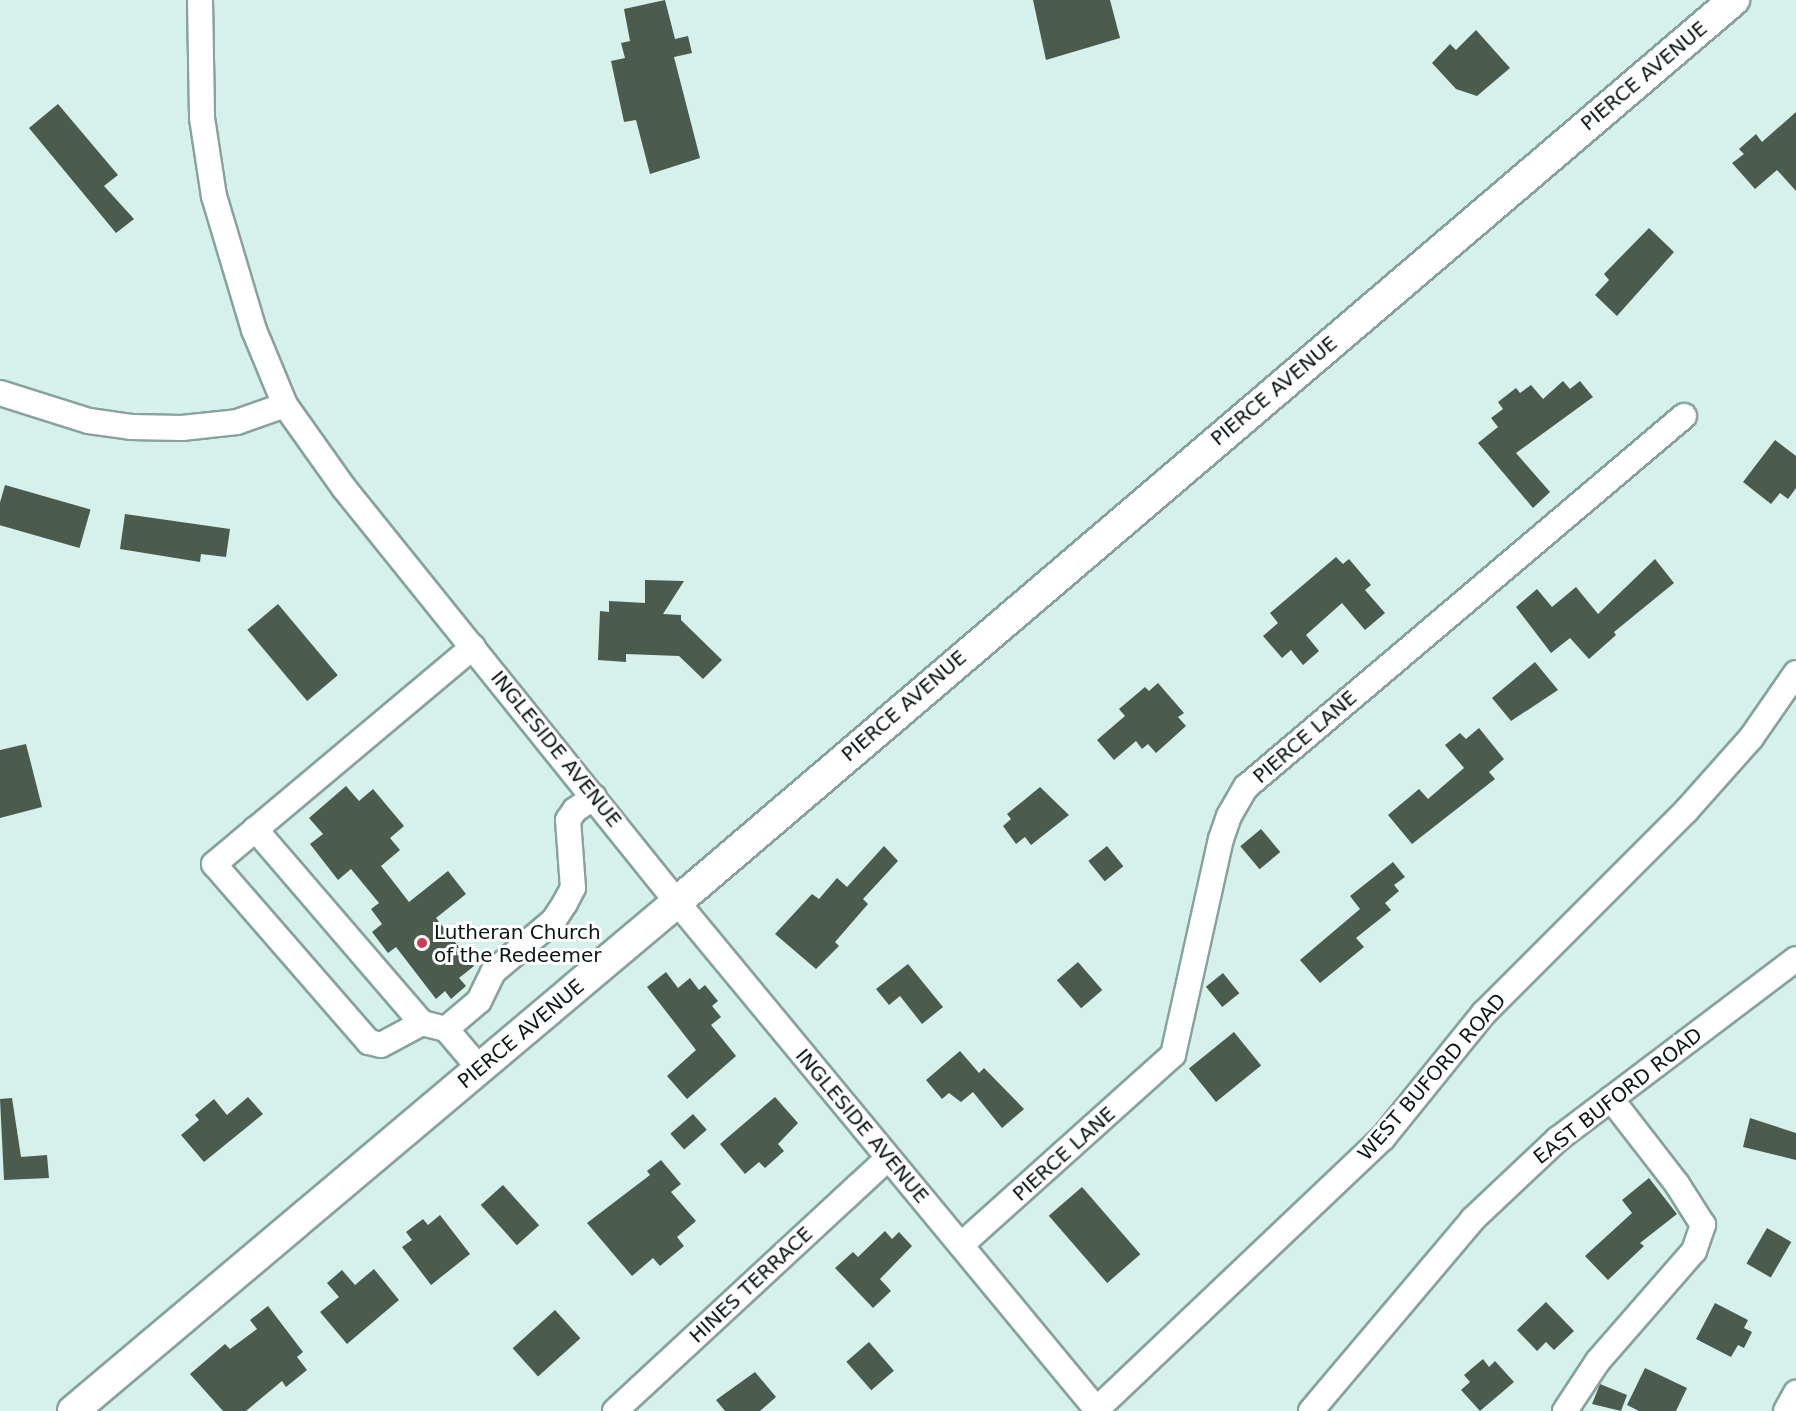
<!DOCTYPE html>
<html>
<head>
<meta charset="utf-8">
<style>
  body { margin:0 }
  #map { position:relative; width:1796px; height:1411px; overflow:hidden; background:#d6f1ec; font-family:"DejaVu Sans",sans-serif }
  div>[style] { position:absolute }
  .building>* { inset:0; background:#4b5b4e; transform-origin:0 0 }
  .roads { filter:drop-shadow(2px 0 #88a29d) drop-shadow(-2px 0 #88a29d) drop-shadow(0 2px #88a29d) drop-shadow(0 -2px #88a29d) }
  .minor>* { height:24px; margin:-12px; padding:0 12px; transform-origin:12px; border-radius:12px; background:#fff }
  .major>* { height:30px; margin:-15px; padding:0 15px; transform-origin:15px; border-radius:15px; background:#fff }
  .dots>* { width:16px; height:16px; translate:-50% -50%; box-sizing:border-box; border:3px solid #fff; border-radius:50% }
  span { translate:-50% -50%; white-space:nowrap; text-align:center; line-height:1.15; -webkit-text-stroke:6px #fff; paint-order:stroke }
  .street-label { font-size:20px; color:#0b1513 }
  .poi-label { font-size:20px; color:#0b1513 }
  .left { translate:0 -50%; text-align:left }
</style>
</head>
<body>
<div id="map">
  <div class="building">
    <div style="clip-path:polygon(665px 0,675px 39px,688px 36px,692px 53px,674px 57px,700px 158px,650px 174px,636px 120px,624px 122px,611px 61px,625px 58px,621px 43px,630px 41px,624px 9px)"></div>
    <div style="clip-path:polygon(1033px 0,1110px 0,1120px 38px,1046px 60px)"></div>
    <div style="clip-path:polygon(1476px 30px,1510px 68px,1477px 96px,1456px 89px,1432px 63px,1450px 44px,1456px 50px)"></div>
    <div style="clip-path:polygon(58px 104px,118px 175px,104px 186px,134px 219px,116px 233px,29px 128px)"></div>
    <div style="clip-path:polygon(1796px 112px,1796px 191px,1777px 170px,1755px 189px,1732px 163px,1744px 154px,1739px 149px,1756px 134px,1762px 142px)"></div>
    <div style="clip-path:polygon(1649px 228px,1674px 252px,1617px 316px,1595px 295px,1609px 280px,1604px 274px)"></div>
    <div style="clip-path:polygon(1563px 381px,1570px 389px,1580px 381px,1593px 397px,1516px 453px,1550px 492px,1533px 508px,1478px 443px,1498px 427px,1491px 418px,1503px 409px,1498px 402px,1516px 388px,1520px 393px,1531px 385px,1543px 399px)"></div>
    <div style="clip-path:polygon(1775px 440px,1796px 456px,1796px 488px,1788px 499px,1780px 493px,1771px 504px,1743px 482px)"></div>
    <div style="left:5px;top:485px;width:89px;height:40px;rotate:16deg"></div>
    <div style="clip-path:polygon(125px 514px,230px 529px,226px 557px,201px 554px,200px 562px,120px 549px)"></div>
    <div style="clip-path:polygon(1336px 557px,1343px 564px,1349px 559px,1371px 585px,1365px 590px,1385px 613px,1365px 630px,1342px 603px,1306px 635px,1319px 651px,1303px 665px,1291px 650px,1282px 658px,1263px 636px,1278px 623px,1270px 613px)"></div>
    <div style="clip-path:polygon(1655px 559px,1674px 583px,1614px 632px,1616px 635px,1589px 659px,1570px 638px,1551px 653px,1516px 607px,1537px 589px,1552px 607px,1576px 587px,1598px 614px)"></div>
    <div style="clip-path:polygon(645px 580px,684px 581px,663px 614px,681px 615px,681px 620px,722px 660px,703px 679px,679px 656px,626px 654px,626px 662px,598px 660px,600px 611px,609px 612px,609px 601px,645px 603px)"></div>
    <div style="left:278px;top:604px;width:93px;height:40px;rotate:50deg"></div>
    <div style="clip-path:polygon(1535px 662px,1558px 690px,1511px 721px,1492px 698px)"></div>
    <div style="clip-path:polygon(1158px 683px,1184px 713px,1178px 717px,1186px 726px,1156px 753px,1148px 744px,1142px 749px,1136px 741px,1114px 760px,1097px 740px,1125px 716px,1119px 709px,1145px 687px,1149px 691px)"></div>
    <div style="clip-path:polygon(1479px 728px,1504px 759px,1489px 772px,1495px 779px,1412px 844px,1388px 815px,1419px 789px,1428px 799px,1464px 768px,1445px 745px,1460px 733px,1466px 739px)"></div>
    <div style="clip-path:polygon(26px 744px,42px 807px,0 818px,0 750px)"></div>
    <div style="clip-path:polygon(346px 786px,359px 801px,373px 789px,404px 826px,390px 838px,400px 850px,381px 866px,409px 902px,448px 871px,466px 894px,436px 918px,474px 966px,459px 978px,466px 986px,451px 999px,445px 991px,436px 999px,396px 947px,388px 953px,372px 932px,382px 924px,371px 909px,379px 903px,351px 869px,338px 880px,310px 844px,323px 834px,309px 818px)"></div>
    <div style="clip-path:polygon(1040px 787px,1069px 815px,1031px 845px,1025px 837px,1016px 844px,1003px 826px,1011px 819px,1007px 814px)"></div>
    <div style="left:1261px;top:829px;width:30px;height:27px;rotate:50deg"></div>
    <div style="clip-path:polygon(884px 846px,898px 861px,863px 899px,868px 904px,835px 942px,839px 946px,816px 969px,775px 934px,812px 894px,819px 899px,837px 878px,847px 887px)"></div>
    <div style="left:1107px;top:846px;width:26px;height:24px;rotate:51deg"></div>
    <div style="clip-path:polygon(1393px 862px,1405px 877px,1394px 885px,1399px 891px,1385px 903px,1391px 910px,1356px 938px,1364px 947px,1320px 983px,1300px 960px,1360px 909px,1350px 896px)"></div>
    <div style="left:1078px;top:962px;width:37px;height:28px;rotate:49deg"></div>
    <div style="clip-path:polygon(908px 964px,943px 1007px,922px 1024px,900px 996px,889px 1005px,876px 989px)"></div>
    <div style="clip-path:polygon(666px 972px,678px 988px,690px 978px,699px 990px,705px 985px,718px 1001px,712px 1006px,721px 1017px,711px 1025px,736px 1056px,687px 1099px,667px 1076px,696px 1050px,647px 987px)"></div>
    <div style="left:1223px;top:973px;width:26px;height:22px;rotate:51deg"></div>
    <div style="left:1234px;top:1032px;width:43px;height:58px;rotate:51deg"></div>
    <div style="clip-path:polygon(960px 1051px,979px 1073px,984px 1068px,1024px 1109px,1002px 1128px,973px 1092px,961px 1102px,949px 1093px,942px 1099px,926px 1080px)"></div>
    <div style="clip-path:polygon(248px 1097px,263px 1114px,204px 1162px,181px 1135px,199px 1120px,195px 1115px,214px 1099px,227px 1115px)"></div>
    <div style="clip-path:polygon(775px 1097px,798px 1123px,778px 1144px,784px 1151px,765px 1168px,759px 1162px,745px 1174px,720px 1144px)"></div>
    <div style="clip-path:polygon(12px 1098px,21px 1157px,47px 1155px,49px 1178px,4px 1180px,0 1099px)"></div>
    <div style="left:693px;top:1114px;width:21px;height:30px;rotate:49deg"></div>
    <div style="clip-path:polygon(1750px 1118px,1796px 1133px,1796px 1160px,1743px 1147px)"></div>
    <div style="clip-path:polygon(661px 1160px,681px 1184px,671px 1192px,696px 1221px,677px 1237px,684px 1246px,660px 1266px,653px 1258px,632px 1276px,587px 1223px,650px 1175px,647px 1171px)"></div>
    <div style="clip-path:polygon(1649px 1178px,1677px 1214px,1640px 1243px,1644px 1246px,1608px 1280px,1585px 1256px,1632px 1213px,1622px 1200px)"></div>
    <div style="left:503px;top:1185px;width:54px;height:30px;rotate:48deg"></div>
    <div style="left:1082px;top:1187px;width:89px;height:44px;rotate:49deg"></div>
    <div style="clip-path:polygon(440px 1215px,470px 1254px,431px 1285px,402px 1247px,412px 1240px,406px 1232px,423px 1219px,428px 1225px)"></div>
    <div style="left:1767px;top:1228px;width:28px;height:41px;rotate:30deg"></div>
    <div style="clip-path:polygon(885px 1231px,892px 1239px,899px 1232px,912px 1246px,880px 1279px,891px 1291px,873px 1308px,835px 1268px,853px 1252px,858px 1257px)"></div>
    <div style="clip-path:polygon(374px 1269px,399px 1300px,347px 1344px,320px 1312px,339px 1297px,327px 1283px,342px 1270px,355px 1285px)"></div>
    <div style="clip-path:polygon(1546px 1302px,1574px 1331px,1554px 1350px,1546px 1342px,1537px 1351px,1517px 1330px)"></div>
    <div style="clip-path:polygon(1715px 1303px,1748px 1320px,1744px 1328px,1752px 1332px,1744px 1348px,1738px 1345px,1731px 1357px,1696px 1339px)"></div>
    <div style="clip-path:polygon(268px 1306px,303px 1352px,297px 1357px,307px 1370px,286px 1387px,282px 1381px,246px 1411px,223px 1411px,190px 1374px,225px 1344px,230px 1349px,257px 1329px,250px 1320px)"></div>
    <div style="left:555px;top:1310px;width:38px;height:57px;rotate:48deg"></div>
    <div style="left:869px;top:1342px;width:38px;height:30px;rotate:49deg"></div>
    <div style="clip-path:polygon(1483px 1359px,1489px 1367px,1495px 1361px,1514px 1382px,1480px 1411px,1461px 1390px,1470px 1382px,1464px 1375px)"></div>
    <div style="clip-path:polygon(1645px 1368px,1687px 1388px,1676px 1411px,1639px 1411px,1627px 1405px)"></div>
    <div style="clip-path:polygon(755px 1372px,776px 1397px,760px 1411px,725px 1411px,716px 1400px)"></div>
    <div style="clip-path:polygon(1600px 1384px,1627px 1395px,1621px 1411px,1592px 1404px)"></div>
  </div>
  <div class="roads">
    <div class="minor">
      <div style="left:200px;top:0;width:118px;rotate:89deg"></div>
      <div style="left:202px;top:118px;width:79px;rotate:81.3deg"></div>
      <div style="left:214px;top:196px;width:140px;rotate:73.4deg"></div>
      <div style="left:254px;top:330px;width:81px;rotate:67.5deg"></div>
      <div style="left:285px;top:405px;width:102px;rotate:54.6deg"></div>
      <div style="left:344px;top:488px;width:531px;rotate:51.19deg"></div>
      <div style="left:677px;top:902px;width:661px;rotate:50.41deg"></div>
      <div style="left:0;top:393px;width:93px;rotate:17.5deg"></div>
      <div style="left:89px;top:421px;width:42px;rotate:8.1deg"></div>
      <div style="left:131px;top:427px;width:51px;rotate:1.1deg"></div>
      <div style="left:182px;top:428px;width:55px;rotate:-6.2deg"></div>
      <div style="left:237px;top:422px;width:51px;rotate:-19.5deg"></div>
      <div style="left:473px;top:647px;width:338px;rotate:140deg"></div>
      <div style="left:214px;top:864px;width:236px;rotate:49deg"></div>
      <div style="left:369px;top:1042px;width:12px;rotate:14deg"></div>
      <div style="left:381px;top:1045px;width:47px;rotate:-28.2deg"></div>
      <div style="left:422px;top:1023px;width:25px;rotate:14deg"></div>
      <div style="left:446px;top:1029px;width:52px;rotate:49.6deg"></div>
      <div style="left:255px;top:829px;width:256px;rotate:49.3deg"></div>
      <div style="left:446px;top:1029px;width:43px;rotate:-40.3deg"></div>
      <div style="left:479px;top:1001px;width:32px;rotate:-64deg"></div>
      <div style="left:493px;top:972px;width:80px;rotate:-40.4deg"></div>
      <div style="left:554px;top:920px;width:20px;rotate:-57deg"></div>
      <div style="left:565px;top:903px;width:17px;rotate:-62deg"></div>
      <div style="left:573px;top:888px;width:68px;rotate:-94.2deg"></div>
      <div style="left:568px;top:820px;width:12px;rotate:-55deg"></div>
      <div style="left:575px;top:810px;width:23px;rotate:-34deg"></div>
      <div style="left:961px;top:1245px;width:285px;rotate:-41.9deg"></div>
      <div style="left:1173px;top:1055px;width:221px;rotate:-77.5deg"></div>
      <div style="left:1221px;top:839px;width:24px;rotate:-71deg"></div>
      <div style="left:1229px;top:816px;width:34px;rotate:-60deg"></div>
      <div style="left:1246px;top:787px;width:574px;rotate:-40.27deg"></div>
      <div style="left:615px;top:1411px;width:372px;rotate:-42.8deg"></div>
      <div style="left:1095px;top:1411px;width:397px;rotate:-43.5deg"></div>
      <div style="left:1383px;top:1138px;width:161px;rotate:-51.1deg"></div>
      <div style="left:1484px;top:1013px;width:286px;rotate:-45deg"></div>
      <div style="left:1686px;top:811px;width:98px;rotate:-48.3deg"></div>
      <div style="left:1751px;top:738px;width:79px;rotate:-55.3deg"></div>
      <div style="left:1311px;top:1411px;width:251px;rotate:-49.8deg"></div>
      <div style="left:1473px;top:1219px;width:117px;rotate:-43.3deg"></div>
      <div style="left:1558px;top:1139px;width:298px;rotate:-37.1deg"></div>
      <div style="left:1565px;top:1411px;width:60px;rotate:-56.6deg"></div>
      <div style="left:1598px;top:1361px;width:146px;rotate:-48.9deg"></div>
      <div style="left:1694px;top:1251px;width:28px;rotate:-71deg"></div>
      <div style="left:1703px;top:1225px;width:49px;rotate:-122.4deg"></div>
      <div style="left:1677px;top:1184px;width:108px;rotate:-127.8deg"></div>
      <div style="left:1786px;top:1411px;width:21px;rotate:-61deg"></div>
    </div>
    <div class="major">
      <div style="left:73px;top:1411px;width:790px;rotate:-40.12deg"></div>
      <div style="left:677px;top:902px;width:1390px;rotate:-40.48deg"></div>
    </div>
  </div>
  <div class="dots">
    <div style="left:422px;top:943px;background:#cc3c54"></div>
  </div>
  <div class="street-label">
    <span style="left:1644px;top:76px;rotate:-40deg">PIERCE AVENUE</span>
    <span style="left:1274px;top:391px;rotate:-40deg">PIERCE AVENUE</span>
    <span style="left:904px;top:706px;rotate:-41deg">PIERCE AVENUE</span>
    <span style="left:1305px;top:737px;rotate:-41deg">PIERCE LANE</span>
    <span style="left:556px;top:749px;rotate:51deg">INGLESIDE AVENUE</span>
    <span style="left:521px;top:1034px;rotate:-40deg">PIERCE AVENUE</span>
    <span style="left:1432px;top:1077px;rotate:-49deg">WEST BUFORD ROAD</span>
    <span style="left:1618px;top:1096px;rotate:-38deg">EAST BUFORD ROAD</span>
    <span style="left:862px;top:1126px;rotate:50deg">INGLESIDE AVENUE</span>
    <span style="left:1064px;top:1154px;rotate:-42deg">PIERCE LANE</span>
    <span style="left:751px;top:1285px;rotate:-43deg">HINES TERRACE</span>
  </div>
  <div class="poi-label">
    <span class="left" style="left:434px;top:944px">Lutheran Church<br>of the Redeemer</span>
  </div>
</div>
</body>
</html>
